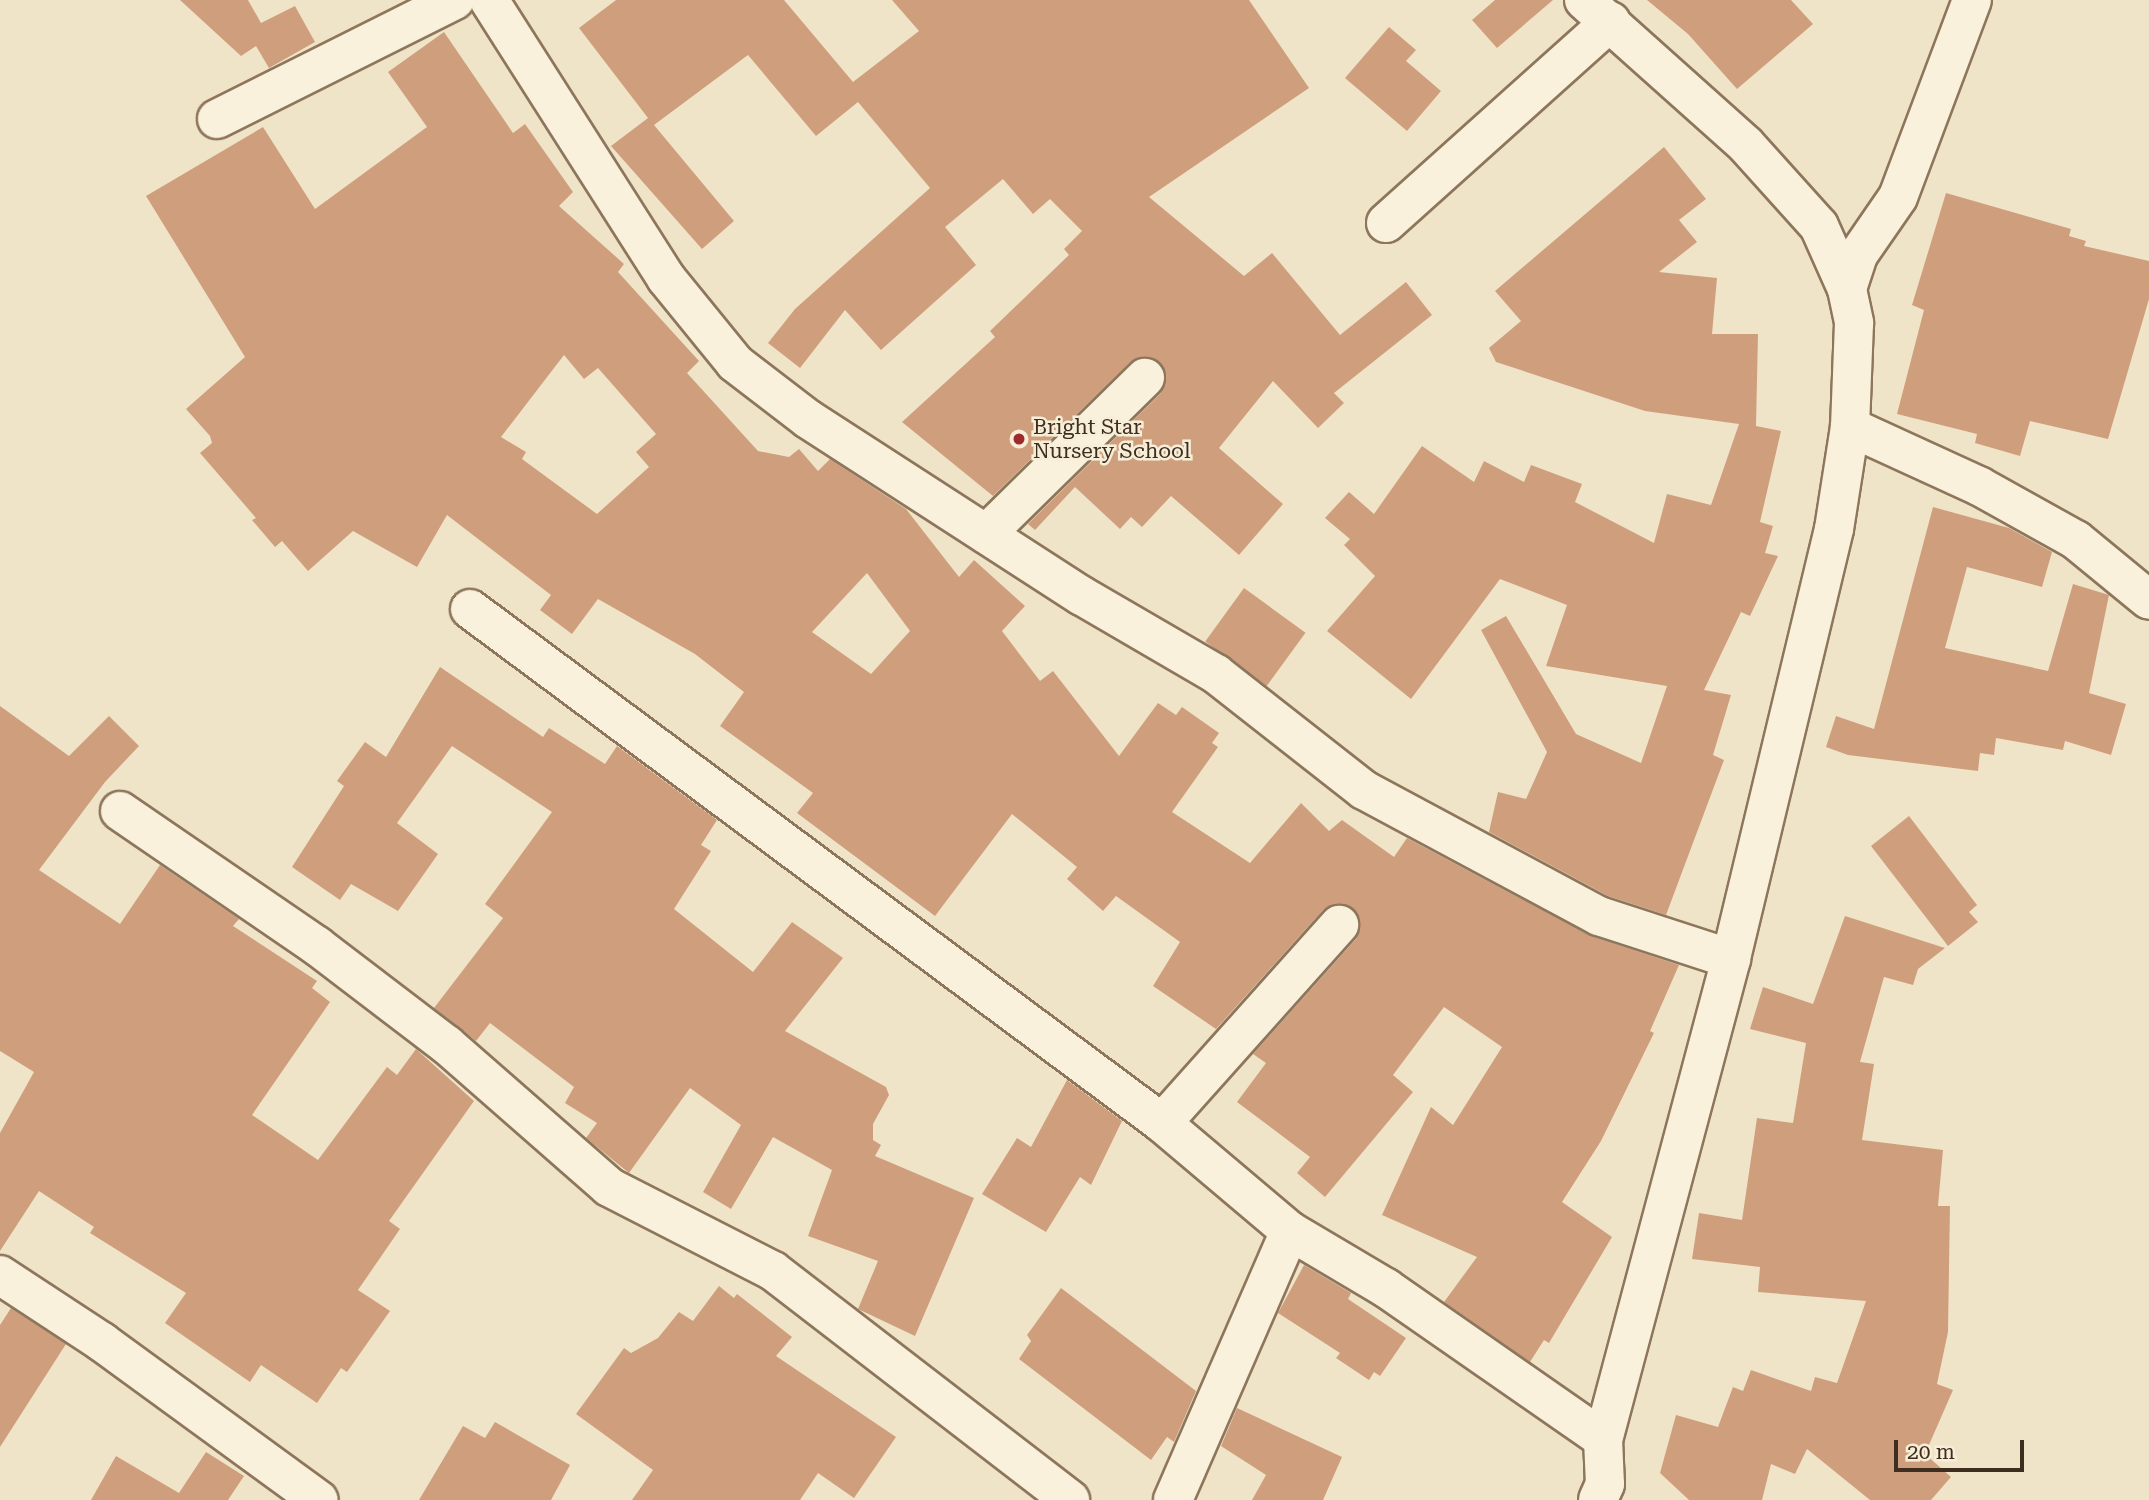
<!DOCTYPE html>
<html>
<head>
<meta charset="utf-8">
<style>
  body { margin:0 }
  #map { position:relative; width:2149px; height:1500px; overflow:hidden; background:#f0e4c8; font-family:"Roboto Serif",serif }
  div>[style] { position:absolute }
  .building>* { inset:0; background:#cf9f7d; transform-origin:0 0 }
  .roads { filter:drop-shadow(2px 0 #8d765c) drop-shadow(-2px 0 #8d765c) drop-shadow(0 2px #8d765c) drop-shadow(0 -2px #8d765c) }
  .minor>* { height:38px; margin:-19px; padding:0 19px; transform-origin:19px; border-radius:19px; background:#faf1dc }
  .dots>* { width:19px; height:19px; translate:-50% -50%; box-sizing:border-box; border:4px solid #f7eed8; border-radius:50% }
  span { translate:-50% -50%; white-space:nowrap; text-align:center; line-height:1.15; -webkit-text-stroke:5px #f7eed8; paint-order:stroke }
  .poi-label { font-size:21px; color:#3d2e20 }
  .left { translate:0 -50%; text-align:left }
  .scale { position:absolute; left:1894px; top:1440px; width:130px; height:32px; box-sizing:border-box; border:4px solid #3d2e20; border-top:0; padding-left:9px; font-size:21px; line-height:24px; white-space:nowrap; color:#3d2e20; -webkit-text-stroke:5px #f7eed8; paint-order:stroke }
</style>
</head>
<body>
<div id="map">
  <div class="building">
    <div style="clip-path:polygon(180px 0,248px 0,261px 23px,295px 6px,315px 42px,269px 68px,256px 46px,241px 56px)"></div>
    <div style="clip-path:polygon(616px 0,784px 0,853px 82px,919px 31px,892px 0,1249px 0,1309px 88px,1149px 197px,1244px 276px,1272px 253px,1340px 335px,1406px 282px,1432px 315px,1334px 393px,1344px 403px,1318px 428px,1273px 381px,1219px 448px,1283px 504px,1239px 555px,1171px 496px,1142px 527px,1131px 517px,1120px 529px,1075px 487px,1035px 530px,1028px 524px,1161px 393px,1166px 373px,1160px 362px,1140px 357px,1130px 362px,993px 496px,902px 422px,995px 337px,990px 331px,1069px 255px,1064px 249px,1082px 231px,1050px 199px,1033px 214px,1003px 179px,945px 227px,976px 265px,881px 350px,845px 310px,800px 368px,768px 343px,795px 309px,930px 188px,858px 102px,816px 136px,748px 55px,654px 125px,734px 221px,702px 249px,611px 146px,648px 118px,579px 28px)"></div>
    <div style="clip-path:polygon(1495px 0,1553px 0,1497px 48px,1472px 20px)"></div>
    <div style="clip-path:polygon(1647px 0,1791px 0,1813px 24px,1737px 89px,1688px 34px)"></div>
    <div style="clip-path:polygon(1389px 27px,1416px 50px,1406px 61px,1441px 91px,1407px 131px,1345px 78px)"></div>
    <div style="clip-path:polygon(evenodd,444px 32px,513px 133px,525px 124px,573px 192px,559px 206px,624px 264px,618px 272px,699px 361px,687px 373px,758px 451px,789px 457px,799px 449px,818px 471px,830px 459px,906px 509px,959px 577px,974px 560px,1025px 606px,1002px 631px,1040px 681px,1053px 671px,1119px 756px,1158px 703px,1176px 715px,1182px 707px,1219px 733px,1212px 743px,1218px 747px,1172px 812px,1250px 863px,1301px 803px,1329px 831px,1342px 820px,1394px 857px,1407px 838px,1589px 935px,1679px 965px,1650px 1031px,1654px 1033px,1601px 1141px,1562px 1202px,1612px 1237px,1549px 1343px,1544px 1340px,1530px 1362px,1444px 1302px,1477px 1257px,1382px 1215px,1431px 1107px,1453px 1125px,1502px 1047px,1444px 1007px,1393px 1075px,1413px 1092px,1325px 1197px,1297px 1173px,1310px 1157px,1237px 1102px,1266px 1063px,1253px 1054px,1356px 939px,1360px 919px,1353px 908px,1333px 904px,1323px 910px,1216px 1029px,1153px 986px,1180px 942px,1116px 896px,1103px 911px,1067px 879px,1077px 867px,1012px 814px,935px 916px,797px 813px,813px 793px,720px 726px,744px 692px,695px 654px,598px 599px,572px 634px,540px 610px,551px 595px,447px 515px,417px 567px,353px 531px,308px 571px,282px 541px,275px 547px,252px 520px,256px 518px,200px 453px,212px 443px,210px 436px,186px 409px,245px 357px,146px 196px,263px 127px,315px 209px,427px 127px,388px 72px,444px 32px,564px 355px,584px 379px,598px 368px,656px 434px,636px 452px,649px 467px,597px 514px,522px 459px,526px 452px,501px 437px,564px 355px,444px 32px,867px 573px,910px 631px,871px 674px,812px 632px,867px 573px)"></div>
    <div style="clip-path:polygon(1664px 147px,1706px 199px,1679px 220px,1697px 242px,1659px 272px,1717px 278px,1712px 334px,1758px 334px,1756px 426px,1781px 431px,1760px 522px,1773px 526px,1765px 553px,1778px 556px,1750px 616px,1741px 612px,1704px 690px,1731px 695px,1713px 755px,1724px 760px,1666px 915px,1608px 896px,1489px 832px,1498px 792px,1526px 799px,1547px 752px,1481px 630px,1506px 616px,1576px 734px,1641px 763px,1667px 686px,1546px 666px,1567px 605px,1500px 579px,1411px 699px,1327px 631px,1375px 576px,1344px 545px,1350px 539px,1325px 518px,1349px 492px,1374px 514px,1422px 446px,1474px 482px,1484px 461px,1524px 482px,1531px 465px,1582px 484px,1575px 502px,1654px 543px,1667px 494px,1711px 505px,1739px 424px,1645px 411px,1496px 362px,1489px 348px,1521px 321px,1495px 291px)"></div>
    <div style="clip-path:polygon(1946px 193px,2071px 229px,2069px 236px,2086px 241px,2084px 246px,2149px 261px,2149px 299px,2108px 439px,2030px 421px,2020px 456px,1975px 443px,1977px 434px,1897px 414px,1924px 310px,1912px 305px)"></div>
    <div style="clip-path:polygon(1933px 507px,2009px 528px,2052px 552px,2042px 587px,1967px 567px,1945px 648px,2048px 671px,2073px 584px,2109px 595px,2089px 693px,2126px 704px,2111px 755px,2065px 741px,2063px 750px,1996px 738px,1994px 755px,1980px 753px,1978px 771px,1848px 755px,1826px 747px,1836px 716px,1874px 729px)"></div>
    <div style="left:1244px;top:588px;width:76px;height:66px;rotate:36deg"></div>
    <div style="clip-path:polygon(440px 667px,543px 737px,549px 728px,605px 764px,617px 746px,717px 820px,701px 845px,711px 851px,674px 909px,753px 972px,792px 922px,843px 958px,785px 1031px,886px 1087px,889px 1095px,873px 1124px,873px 1140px,881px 1145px,875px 1156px,974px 1198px,915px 1336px,858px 1309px,878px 1261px,808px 1236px,832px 1170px,773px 1137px,731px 1209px,703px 1192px,741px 1125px,690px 1088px,629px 1173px,586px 1138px,597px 1123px,565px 1103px,574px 1087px,490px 1023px,476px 1041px,434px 1008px,503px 918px,485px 904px,552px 812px,452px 746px,397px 823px,438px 854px,398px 911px,351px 884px,340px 900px,292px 867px,344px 786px,337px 781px,365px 742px,386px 757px)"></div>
    <div style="clip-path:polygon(0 706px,69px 756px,109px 716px,139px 746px,105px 782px,39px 870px,120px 924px,160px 865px,239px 919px,233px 926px,317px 981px,312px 988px,330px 1002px,252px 1115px,318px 1160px,387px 1067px,397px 1075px,416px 1049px,474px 1101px,389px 1221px,400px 1229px,358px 1290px,390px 1311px,347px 1372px,341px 1368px,317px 1403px,261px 1365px,250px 1382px,165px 1323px,186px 1293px,90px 1233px,94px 1227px,39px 1191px,0 1251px,0 1133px,34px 1072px,0 1051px)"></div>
    <div style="clip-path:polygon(1909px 816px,1977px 905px,1969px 912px,1978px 922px,1948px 946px,1871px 846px)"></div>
    <div style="clip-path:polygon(1845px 916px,1945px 948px,1918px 969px,1913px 985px,1884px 977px,1860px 1062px,1874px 1064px,1862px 1140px,1943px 1150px,1938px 1206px,1950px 1206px,1948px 1332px,1937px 1384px,1953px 1390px,1925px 1454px,1951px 1477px,1931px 1500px,1870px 1500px,1807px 1449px,1795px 1474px,1771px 1464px,1762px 1500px,1689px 1500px,1660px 1473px,1676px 1415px,1718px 1427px,1733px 1387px,1743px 1391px,1751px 1370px,1811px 1391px,1815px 1377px,1837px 1383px,1866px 1301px,1758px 1292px,1760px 1267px,1692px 1259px,1699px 1213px,1742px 1220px,1757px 1118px,1793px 1123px,1806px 1043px,1750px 1029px,1763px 987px,1813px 1004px)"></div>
    <div style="clip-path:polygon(1067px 1080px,1122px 1121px,1091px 1185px,1080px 1177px,1046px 1232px,982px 1194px,1017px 1138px,1031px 1147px)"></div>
    <div style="clip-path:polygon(1304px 1265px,1351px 1293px,1348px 1299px,1406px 1338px,1380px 1376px,1374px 1372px,1369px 1380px,1336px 1358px,1340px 1353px,1278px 1313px)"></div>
    <div style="clip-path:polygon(719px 1286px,734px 1298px,737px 1294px,792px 1337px,776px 1356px,896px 1437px,854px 1498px,818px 1473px,800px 1500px,632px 1500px,653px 1470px,576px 1414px,624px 1348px,631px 1353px,658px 1338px,679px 1312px,693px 1321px)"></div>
    <div style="clip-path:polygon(1061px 1288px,1196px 1391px,1174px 1442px,1167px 1437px,1151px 1460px,1019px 1359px,1031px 1341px,1027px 1335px)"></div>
    <div style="clip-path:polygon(11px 1308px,66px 1344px,0 1447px,0 1325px)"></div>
    <div style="clip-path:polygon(1237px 1408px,1342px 1457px,1323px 1500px,1252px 1500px,1266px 1475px,1221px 1446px)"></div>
    <div style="clip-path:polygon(495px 1422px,570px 1465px,551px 1500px,419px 1500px,463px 1426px,485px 1438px)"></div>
    <div style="clip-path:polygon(206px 1452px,244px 1476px,228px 1500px,91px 1500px,116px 1456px,179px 1493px)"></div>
  </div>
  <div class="roads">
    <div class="minor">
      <div style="left:489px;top:0;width:330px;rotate:57.5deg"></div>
      <div style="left:666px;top:278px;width:109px;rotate:50.9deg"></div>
      <div style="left:735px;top:363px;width:92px;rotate:37.5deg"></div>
      <div style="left:808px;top:419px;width:326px;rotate:32.9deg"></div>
      <div style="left:1082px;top:596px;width:155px;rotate:30.2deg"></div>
      <div style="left:1216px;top:674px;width:188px;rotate:38.1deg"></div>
      <div style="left:1364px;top:790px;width:267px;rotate:28.2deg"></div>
      <div style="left:1599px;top:916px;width:139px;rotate:18deg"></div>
      <div style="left:1584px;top:0;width:217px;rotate:41.8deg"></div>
      <div style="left:1746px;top:145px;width:109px;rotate:48deg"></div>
      <div style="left:1819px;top:226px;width:69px;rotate:66deg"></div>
      <div style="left:1847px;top:289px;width:35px;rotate:78deg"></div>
      <div style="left:1854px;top:323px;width:104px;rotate:92.2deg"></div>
      <div style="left:1850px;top:427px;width:103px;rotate:98.9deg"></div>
      <div style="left:1834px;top:529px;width:442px;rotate:103.5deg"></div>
      <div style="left:1731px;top:959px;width:497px;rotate:104.9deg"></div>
      <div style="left:1603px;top:1439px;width:45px;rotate:87.5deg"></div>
      <div style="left:1605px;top:1484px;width:17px;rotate:114deg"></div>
      <div style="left:217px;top:119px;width:266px;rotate:-26.6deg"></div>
      <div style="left:1386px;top:223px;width:302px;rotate:-41.9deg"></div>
      <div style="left:1847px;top:289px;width:36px;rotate:-72deg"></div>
      <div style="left:1858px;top:255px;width:70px;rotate:-55.4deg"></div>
      <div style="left:1898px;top:197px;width:210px;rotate:-69.4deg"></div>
      <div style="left:1850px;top:427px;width:142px;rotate:24.6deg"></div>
      <div style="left:1979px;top:486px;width:111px;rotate:29.1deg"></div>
      <div style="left:2076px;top:540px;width:94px;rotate:39.4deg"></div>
      <div style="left:986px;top:534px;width:223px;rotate:-44.5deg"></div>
      <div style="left:470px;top:609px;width:862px;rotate:36.6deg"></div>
      <div style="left:1162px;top:1123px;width:167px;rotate:40.2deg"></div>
      <div style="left:1290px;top:1231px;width:112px;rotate:30.7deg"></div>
      <div style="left:1386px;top:1288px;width:264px;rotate:34.8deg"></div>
      <div style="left:120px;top:811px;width:239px;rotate:34.4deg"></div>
      <div style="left:317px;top:946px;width:163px;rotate:37.3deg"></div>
      <div style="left:447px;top:1045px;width:215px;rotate:41.2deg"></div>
      <div style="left:609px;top:1187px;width:184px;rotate:27.1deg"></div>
      <div style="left:773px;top:1271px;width:375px;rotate:37.6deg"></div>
      <div style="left:1162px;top:1123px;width:266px;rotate:-48.2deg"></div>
      <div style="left:0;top:1275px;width:122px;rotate:33.3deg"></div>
      <div style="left:102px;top:1342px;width:268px;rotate:36.1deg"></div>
      <div style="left:1173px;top:1500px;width:293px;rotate:-66.5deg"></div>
    </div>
  </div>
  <div class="dots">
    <div style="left:1019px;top:439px;background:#9e2a2b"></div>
  </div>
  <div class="poi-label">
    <span class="left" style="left:1033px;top:439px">Bright Star<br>Nursery School</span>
  </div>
  <div class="scale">20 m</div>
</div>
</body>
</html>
